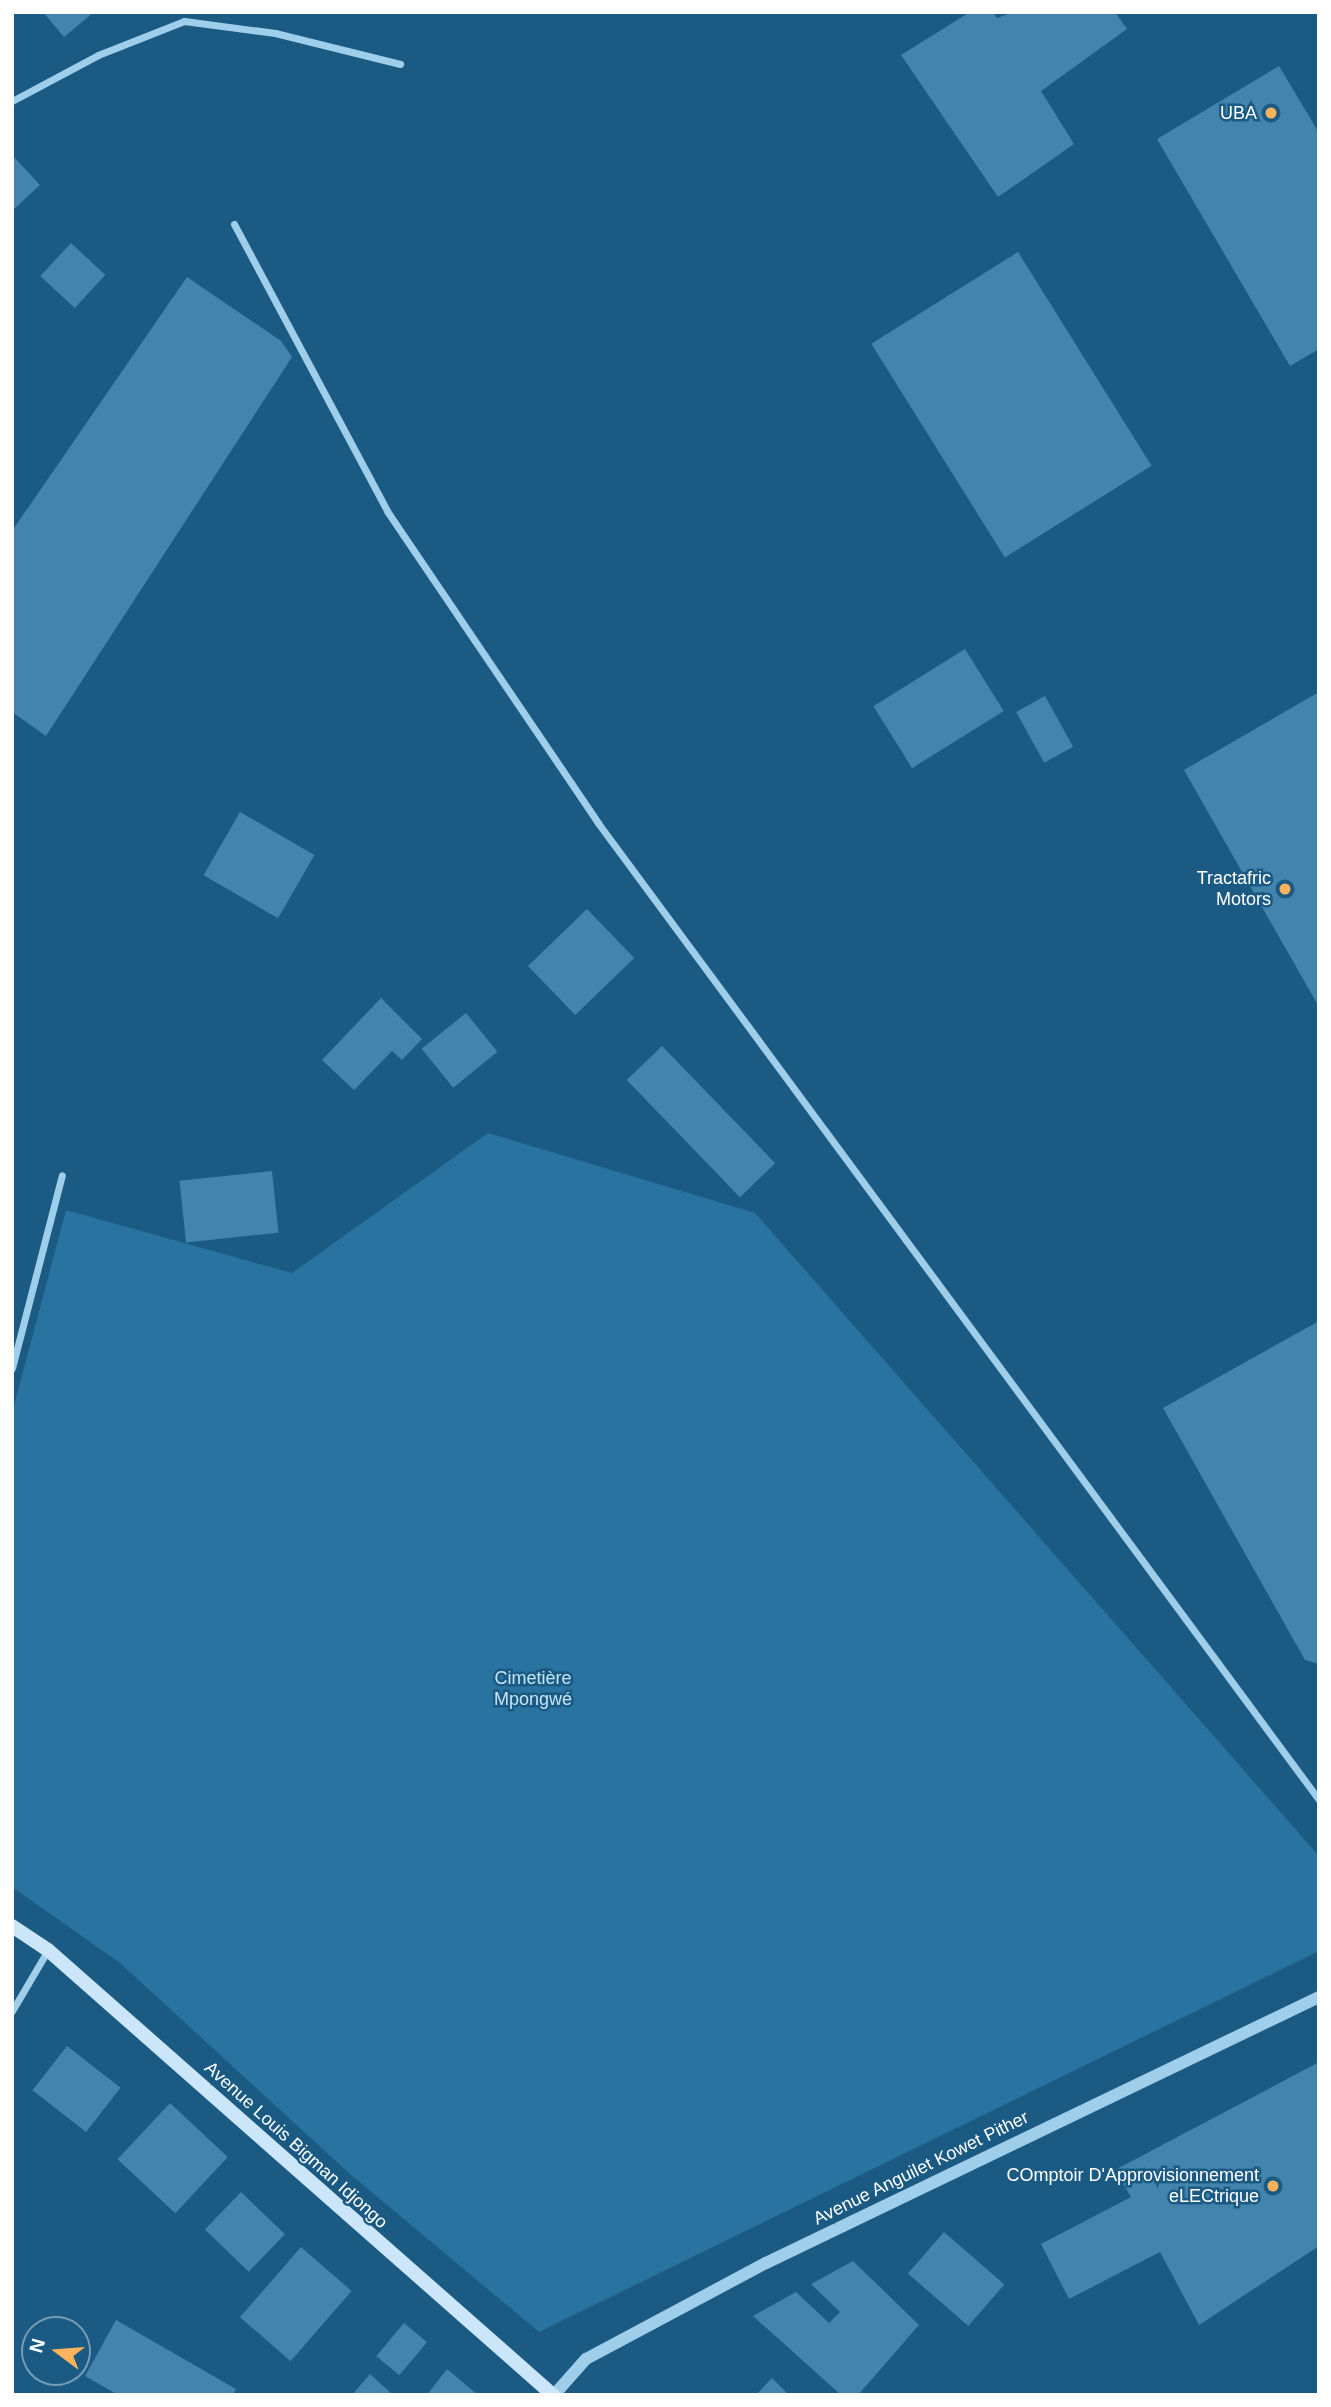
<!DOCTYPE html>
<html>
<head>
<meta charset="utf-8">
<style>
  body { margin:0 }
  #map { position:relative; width:1331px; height:2407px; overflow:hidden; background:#1a5a83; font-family:Helvetica,sans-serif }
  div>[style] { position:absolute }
  .green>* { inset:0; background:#2973a0 }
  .building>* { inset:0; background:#4384ad; transform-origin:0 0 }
  .minor>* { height:7px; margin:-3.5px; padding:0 3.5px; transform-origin:3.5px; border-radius:3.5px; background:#9fceeb }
  .tertiary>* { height:12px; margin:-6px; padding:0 6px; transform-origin:6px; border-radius:6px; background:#9fceeb }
  .secondary>* { height:14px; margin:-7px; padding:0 7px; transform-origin:7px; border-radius:7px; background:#cbe6f8 }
  .dots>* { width:19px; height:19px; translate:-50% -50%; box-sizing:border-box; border:4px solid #1a5a83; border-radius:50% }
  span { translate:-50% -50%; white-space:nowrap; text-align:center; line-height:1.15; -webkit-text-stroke:5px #1a5a83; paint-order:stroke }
  .poi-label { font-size:18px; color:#fff }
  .right { translate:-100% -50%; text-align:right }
  .park-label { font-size:18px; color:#c4e5f8 }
  .street-label { font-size:18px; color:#fff }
  .frame { position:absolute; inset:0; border:14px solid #fff; pointer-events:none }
  .north { position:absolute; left:21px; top:2316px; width:70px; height:70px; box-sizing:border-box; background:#1a5a83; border:2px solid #769cb5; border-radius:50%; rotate:286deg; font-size:19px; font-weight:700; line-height:28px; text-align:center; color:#fff }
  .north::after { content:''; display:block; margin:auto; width:24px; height:32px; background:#fdb35b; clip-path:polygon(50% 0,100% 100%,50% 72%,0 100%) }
</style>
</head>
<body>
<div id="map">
  <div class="green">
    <div style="clip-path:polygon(488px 1133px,755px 1213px,1319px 1856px,1319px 1951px,539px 2332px,350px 2174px,120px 1963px,12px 1887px,12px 1413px,66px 1210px,292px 1273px)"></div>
  </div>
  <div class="building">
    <div style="clip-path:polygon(43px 12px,94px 12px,64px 37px)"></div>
    <div style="clip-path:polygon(970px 12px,993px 12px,997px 18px,1014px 12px,1115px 12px,1127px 29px,1041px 91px,1074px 144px,998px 197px,901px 55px)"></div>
    <div style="clip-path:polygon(1279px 66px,1319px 133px,1319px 349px,1290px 366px,1157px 139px)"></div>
    <div style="clip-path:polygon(12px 155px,40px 185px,12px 211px)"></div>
    <div style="left:71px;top:243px;width:47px;height:45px;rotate:43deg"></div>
    <div style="left:1018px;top:252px;width:252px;height:173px;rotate:58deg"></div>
    <div style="clip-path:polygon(187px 277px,281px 341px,292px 357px,46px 736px,12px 712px,12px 531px)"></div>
    <div style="left:965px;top:649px;width:73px;height:108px;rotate:58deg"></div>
    <div style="clip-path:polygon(1319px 692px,1319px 1007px,1184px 770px)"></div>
    <div style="left:1045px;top:696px;width:58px;height:33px;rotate:61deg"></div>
    <div style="left:240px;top:812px;width:86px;height:73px;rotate:30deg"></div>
    <div style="left:587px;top:909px;width:68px;height:82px;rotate:46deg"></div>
    <div style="clip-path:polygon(381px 998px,422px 1039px,402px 1060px,392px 1051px,354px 1090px,322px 1060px)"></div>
    <div style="left:466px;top:1013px;width:50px;height:57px;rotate:51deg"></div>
    <div style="left:662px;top:1046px;width:163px;height:49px;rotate:46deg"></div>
    <div style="left:272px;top:1171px;width:62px;height:93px;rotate:84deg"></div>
    <div style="clip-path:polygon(1319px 1321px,1319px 1664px,1305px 1660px,1163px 1408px)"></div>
    <div style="left:67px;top:2046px;width:68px;height:56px;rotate:38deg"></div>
    <div style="clip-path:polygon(1319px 2062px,1319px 2246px,1199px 2325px,1160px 2252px,1069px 2299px,1041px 2244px,1131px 2197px,1115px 2170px)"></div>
    <div style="left:170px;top:2103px;width:79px;height:77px;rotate:43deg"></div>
    <div style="left:241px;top:2192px;width:61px;height:52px;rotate:44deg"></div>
    <div style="left:944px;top:2232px;width:80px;height:55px;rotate:41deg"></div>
    <div style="left:301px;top:2247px;width:67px;height:93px;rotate:41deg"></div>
    <div style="clip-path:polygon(853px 2261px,919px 2325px,858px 2395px,841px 2395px,753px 2316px,796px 2292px,829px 2323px,840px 2312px,811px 2284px)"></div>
    <div style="clip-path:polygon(116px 2320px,236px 2389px,233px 2395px,118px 2395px,85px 2376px)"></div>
    <div style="left:404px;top:2323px;width:30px;height:43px;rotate:40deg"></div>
    <div style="clip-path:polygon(447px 2369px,478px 2395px,427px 2395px)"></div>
    <div style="clip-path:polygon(370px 2374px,393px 2395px,352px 2395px)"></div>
    <div style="clip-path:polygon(772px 2378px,789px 2395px,756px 2395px)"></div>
  </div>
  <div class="minor">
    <div style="left:12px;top:101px;width:98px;rotate:-28.1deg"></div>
    <div style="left:98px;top:55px;width:92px;rotate:-21.6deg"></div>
    <div style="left:184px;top:21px;width:92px;rotate:7.5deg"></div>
    <div style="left:275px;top:33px;width:129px;rotate:13.9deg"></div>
    <div style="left:234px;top:224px;width:325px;rotate:61.9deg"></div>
    <div style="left:387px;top:511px;width:377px;rotate:55.9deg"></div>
    <div style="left:598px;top:823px;width:1214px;rotate:53.57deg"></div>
    <div style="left:12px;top:1368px;width:199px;rotate:-75.5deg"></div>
    <div style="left:12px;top:2011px;width:71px;rotate:-59.5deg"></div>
  </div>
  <div class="tertiary">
    <div style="left:554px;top:2395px;width:48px;rotate:-48.4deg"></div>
    <div style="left:586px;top:2359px;width:204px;rotate:-28.1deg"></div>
    <div style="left:766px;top:2263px;width:614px;rotate:-25.69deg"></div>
  </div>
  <div class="secondary">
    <div style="left:12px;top:1926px;width:43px;rotate:33.7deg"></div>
    <div style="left:48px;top:1950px;width:673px;rotate:41.39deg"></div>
  </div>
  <div class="dots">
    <div style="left:1271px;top:113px;background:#fdb35b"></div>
    <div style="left:1285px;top:889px;background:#fdb35b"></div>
    <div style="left:1273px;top:2186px;background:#fdb35b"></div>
  </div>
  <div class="poi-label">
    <span class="right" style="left:1257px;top:113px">UBA</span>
    <span class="right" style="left:1271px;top:889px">Tractafric<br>Motors</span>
    <span class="right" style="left:1259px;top:2186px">COmptoir D'Approvisionnement<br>eLECtrique</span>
  </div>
  <div class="park-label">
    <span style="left:533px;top:1689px">Cimetière<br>Mpongwé</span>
  </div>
  <div class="street-label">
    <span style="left:296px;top:2145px;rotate:42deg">Avenue Louis Bigman Idjongo</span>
    <span style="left:921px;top:2168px;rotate:-26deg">Avenue Anguilet Kowet Pither</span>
  </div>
  <div class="frame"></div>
  <div class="north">N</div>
</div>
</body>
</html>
